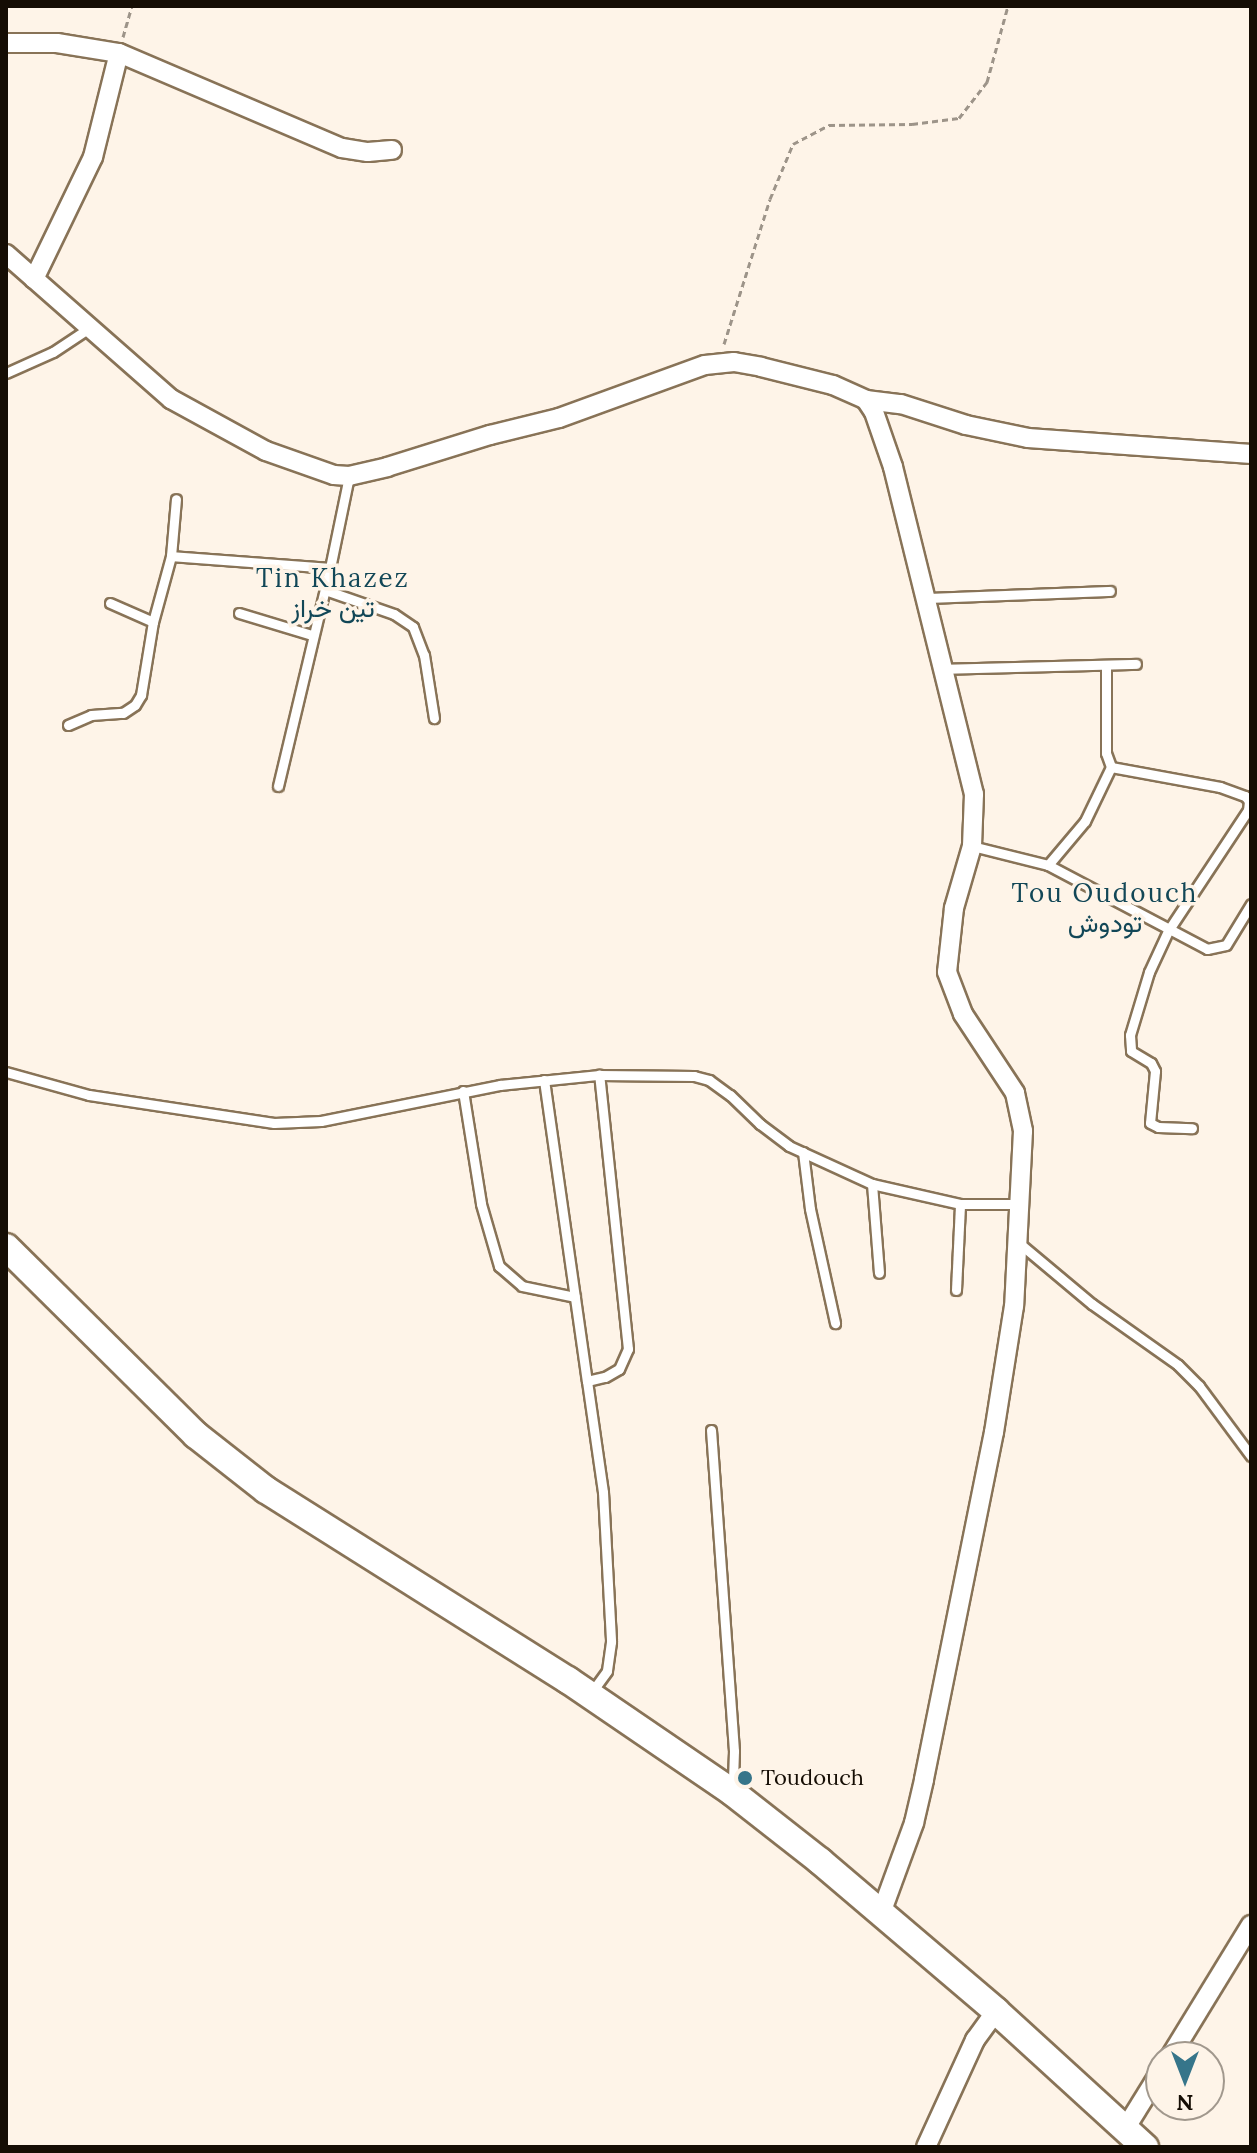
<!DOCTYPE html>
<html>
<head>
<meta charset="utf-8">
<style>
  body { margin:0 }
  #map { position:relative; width:1257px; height:2153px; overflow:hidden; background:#fef4e8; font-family:Lora,Vazirmatn,serif }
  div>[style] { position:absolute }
  .path>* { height:3px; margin-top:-1.5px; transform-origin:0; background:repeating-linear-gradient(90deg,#9d9489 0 6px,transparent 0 10px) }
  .roads { filter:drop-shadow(2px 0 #887357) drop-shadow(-2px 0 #887357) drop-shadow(0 2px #887357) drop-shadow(0 -2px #887357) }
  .service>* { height:9px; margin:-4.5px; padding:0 4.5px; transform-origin:4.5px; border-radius:4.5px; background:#fff }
  .minor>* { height:18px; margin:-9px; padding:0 9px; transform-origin:9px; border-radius:9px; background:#fff }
  .secondary>* { height:26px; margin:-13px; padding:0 13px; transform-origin:13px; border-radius:13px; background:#fff }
  .dots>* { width:22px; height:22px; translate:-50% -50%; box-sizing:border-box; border:4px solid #fef4e8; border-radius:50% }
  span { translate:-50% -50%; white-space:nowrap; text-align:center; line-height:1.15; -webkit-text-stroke:7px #fef4e8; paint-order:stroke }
  .poi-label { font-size:22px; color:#150d04 }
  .left { translate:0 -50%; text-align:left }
  .quarter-label { font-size:26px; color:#124757; letter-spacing:2px }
  .frame { position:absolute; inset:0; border:8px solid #150d04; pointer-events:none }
  .north { position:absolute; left:1145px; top:2041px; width:80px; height:80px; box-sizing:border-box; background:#fef4e8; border:2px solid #a1988d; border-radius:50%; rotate:180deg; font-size:22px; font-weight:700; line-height:32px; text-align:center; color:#150d04 }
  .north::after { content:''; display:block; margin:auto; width:28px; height:36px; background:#36758a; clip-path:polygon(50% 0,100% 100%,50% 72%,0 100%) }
</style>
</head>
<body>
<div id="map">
  <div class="path">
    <div style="left:123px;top:37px;width:32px;rotate:-74deg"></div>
    <div style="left:724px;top:344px;width:152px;rotate:-72.4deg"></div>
    <div style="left:770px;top:199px;width:60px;rotate:-67.3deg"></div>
    <div style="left:793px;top:144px;width:41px;rotate:-27.8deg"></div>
    <div style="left:829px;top:125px;width:83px;rotate:-0.7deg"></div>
    <div style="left:912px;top:124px;width:47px;rotate:-7.3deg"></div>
    <div style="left:959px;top:118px;width:46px;rotate:-52.1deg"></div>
    <div style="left:987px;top:82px;width:79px;rotate:-74.6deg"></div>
  </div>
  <div class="roads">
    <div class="service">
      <div style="left:6px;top:373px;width:51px;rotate:-24.1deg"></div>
      <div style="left:53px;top:352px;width:43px;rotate:-33.7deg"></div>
      <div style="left:171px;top:556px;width:159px;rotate:4.3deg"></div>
      <div style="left:330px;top:568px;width:94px;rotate:-78.3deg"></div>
      <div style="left:325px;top:590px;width:73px;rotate:19.2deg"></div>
      <div style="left:394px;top:614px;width:23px;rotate:34deg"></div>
      <div style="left:413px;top:627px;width:30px;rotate:69deg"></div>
      <div style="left:424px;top:655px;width:64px;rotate:81deg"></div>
      <div style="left:926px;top:598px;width:184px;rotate:-2.2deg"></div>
      <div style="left:110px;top:603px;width:47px;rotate:23.8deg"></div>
      <div style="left:239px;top:613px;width:76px;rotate:16.8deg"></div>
      <div style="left:1106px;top:666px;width:87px;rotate:90deg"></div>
      <div style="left:1106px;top:753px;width:15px;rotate:70deg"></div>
      <div style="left:1111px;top:767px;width:111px;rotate:10.4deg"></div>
      <div style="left:1220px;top:787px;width:27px;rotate:20deg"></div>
      <div style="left:1245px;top:796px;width:6px;rotate:51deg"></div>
      <div style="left:1249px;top:801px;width:9px;rotate:96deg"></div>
      <div style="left:1248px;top:810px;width:145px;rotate:123.5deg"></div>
      <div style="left:1168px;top:931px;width:45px;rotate:114.9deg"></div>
      <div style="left:1149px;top:972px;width:66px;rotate:106.8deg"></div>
      <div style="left:1130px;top:1035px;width:16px;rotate:86deg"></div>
      <div style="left:1131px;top:1051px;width:23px;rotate:31deg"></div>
      <div style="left:1151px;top:1063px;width:9px;rotate:63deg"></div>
      <div style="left:1155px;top:1071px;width:52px;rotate:95.5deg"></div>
      <div style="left:1150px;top:1123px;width:9px;rotate:27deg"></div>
      <div style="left:1158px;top:1127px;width:34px;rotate:2deg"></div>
      <div style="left:942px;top:669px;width:194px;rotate:-1.5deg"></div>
      <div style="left:68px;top:725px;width:25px;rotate:-23deg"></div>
      <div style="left:91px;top:715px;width:32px;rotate:-4deg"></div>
      <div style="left:123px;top:713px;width:14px;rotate:-34deg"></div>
      <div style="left:135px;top:705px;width:12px;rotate:-59deg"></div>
      <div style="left:141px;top:695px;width:74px;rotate:-80.7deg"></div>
      <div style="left:153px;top:622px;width:68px;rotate:-74.7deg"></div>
      <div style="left:171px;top:556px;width:57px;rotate:-85deg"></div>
      <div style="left:278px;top:786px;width:224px;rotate:-76.6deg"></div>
      <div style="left:972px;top:846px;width:78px;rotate:14deg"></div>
      <div style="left:1048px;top:865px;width:180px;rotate:27.8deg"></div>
      <div style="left:1207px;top:949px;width:19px;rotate:-12deg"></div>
      <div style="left:1226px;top:945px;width:48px;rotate:-58.6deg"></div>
      <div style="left:1048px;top:865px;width:57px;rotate:-49.9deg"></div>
      <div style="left:1085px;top:821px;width:60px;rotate:-64.3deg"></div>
      <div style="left:6px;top:1072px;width:86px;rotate:15.5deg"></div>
      <div style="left:89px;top:1095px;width:187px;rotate:8.6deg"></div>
      <div style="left:274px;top:1123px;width:47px;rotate:-2.4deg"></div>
      <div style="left:321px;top:1121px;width:183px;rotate:-11.4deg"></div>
      <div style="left:500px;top:1085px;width:100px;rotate:-5.8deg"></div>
      <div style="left:599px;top:1075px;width:95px;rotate:0.6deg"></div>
      <div style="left:694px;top:1076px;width:16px;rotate:15deg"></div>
      <div style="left:709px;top:1080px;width:26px;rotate:36deg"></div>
      <div style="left:730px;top:1095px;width:42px;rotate:44deg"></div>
      <div style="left:760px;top:1124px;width:36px;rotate:37deg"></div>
      <div style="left:789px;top:1146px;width:91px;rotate:24.6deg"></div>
      <div style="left:872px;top:1184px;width:90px;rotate:12.8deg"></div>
      <div style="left:960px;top:1204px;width:61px"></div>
      <div style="left:544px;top:1080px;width:304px;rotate:81.9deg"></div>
      <div style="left:587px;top:1381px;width:18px;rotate:-13deg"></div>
      <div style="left:605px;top:1377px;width:16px;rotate:-30deg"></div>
      <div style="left:619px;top:1369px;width:22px;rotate:-66deg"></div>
      <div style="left:628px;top:1349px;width:276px;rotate:-96deg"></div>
      <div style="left:463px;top:1091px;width:114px;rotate:80.9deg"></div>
      <div style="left:481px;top:1204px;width:65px;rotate:73.8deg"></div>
      <div style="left:499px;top:1266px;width:30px;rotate:41deg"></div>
      <div style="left:522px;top:1286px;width:54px;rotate:11.7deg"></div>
      <div style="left:803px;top:1152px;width:57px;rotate:83deg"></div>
      <div style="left:810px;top:1209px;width:117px;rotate:77.6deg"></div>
      <div style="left:872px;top:1184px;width:89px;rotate:85.5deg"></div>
      <div style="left:1019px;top:1243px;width:95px;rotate:39.9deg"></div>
      <div style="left:1092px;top:1304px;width:105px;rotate:35.3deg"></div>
      <div style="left:1178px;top:1365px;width:30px;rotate:45deg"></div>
      <div style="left:1199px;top:1386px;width:87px;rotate:53.4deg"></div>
      <div style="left:956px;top:1290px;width:86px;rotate:-87.3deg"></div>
      <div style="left:587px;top:1381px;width:112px;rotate:81.8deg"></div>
      <div style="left:603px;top:1492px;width:150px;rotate:86.9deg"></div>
      <div style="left:611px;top:1642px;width:29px;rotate:98deg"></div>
      <div style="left:607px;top:1671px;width:29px;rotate:126deg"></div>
      <div style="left:711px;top:1430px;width:322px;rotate:85.9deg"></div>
      <div style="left:734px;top:1751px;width:38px;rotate:92deg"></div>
    </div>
    <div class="minor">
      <div style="left:6px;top:43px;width:51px"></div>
      <div style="left:57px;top:43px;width:63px;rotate:9.2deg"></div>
      <div style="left:119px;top:53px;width:242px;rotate:23.1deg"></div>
      <div style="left:342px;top:148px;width:26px;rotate:9deg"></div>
      <div style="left:368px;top:152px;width:24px;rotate:-5deg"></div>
      <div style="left:6px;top:254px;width:220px;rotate:41.3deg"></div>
      <div style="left:171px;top:399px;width:108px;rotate:28.7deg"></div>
      <div style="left:266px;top:451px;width:72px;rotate:19.4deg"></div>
      <div style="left:334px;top:475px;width:15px;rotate:4deg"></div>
      <div style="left:349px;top:476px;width:39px;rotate:-13deg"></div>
      <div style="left:387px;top:467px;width:108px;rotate:-17.3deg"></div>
      <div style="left:490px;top:435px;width:71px;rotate:-13.8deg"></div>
      <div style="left:559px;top:418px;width:155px;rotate:-20deg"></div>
      <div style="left:705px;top:365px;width:29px;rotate:-6deg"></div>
      <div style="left:734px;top:362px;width:27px;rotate:10deg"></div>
      <div style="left:761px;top:367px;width:74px;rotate:14deg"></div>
      <div style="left:833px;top:385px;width:36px;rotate:24deg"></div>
      <div style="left:866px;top:400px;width:14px;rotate:56deg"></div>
      <div style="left:874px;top:412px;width:58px;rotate:70.9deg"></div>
      <div style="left:893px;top:467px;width:337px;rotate:76.1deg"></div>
      <div style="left:974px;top:794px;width:52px;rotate:92.2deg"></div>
      <div style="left:972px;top:846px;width:65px;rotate:106.2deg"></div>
      <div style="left:954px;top:908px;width:64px;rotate:96.2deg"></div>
      <div style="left:947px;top:972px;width:45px;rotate:69.1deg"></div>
      <div style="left:963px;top:1014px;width:95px;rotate:56.6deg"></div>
      <div style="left:1015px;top:1093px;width:39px;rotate:78deg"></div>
      <div style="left:1023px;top:1131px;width:175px;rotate:92.9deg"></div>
      <div style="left:1014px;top:1306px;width:128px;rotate:99deg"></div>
      <div style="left:994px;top:1432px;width:355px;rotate:101.4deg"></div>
      <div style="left:924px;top:1780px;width:44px;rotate:103.1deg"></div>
      <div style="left:914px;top:1823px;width:96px;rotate:110.1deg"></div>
      <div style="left:34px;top:279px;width:136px;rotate:-64.2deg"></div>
      <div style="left:93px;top:157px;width:107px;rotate:-76deg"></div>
      <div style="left:866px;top:400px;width:35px;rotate:7deg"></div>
      <div style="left:901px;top:404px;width:68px;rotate:17.9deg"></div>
      <div style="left:966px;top:425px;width:63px;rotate:11.8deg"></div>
      <div style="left:1028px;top:438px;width:224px;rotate:4.1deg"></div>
      <div style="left:1170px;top:2057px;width:155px;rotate:-58.5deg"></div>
      <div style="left:1125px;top:2129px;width:68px;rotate:-58.2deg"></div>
      <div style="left:926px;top:2147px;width:118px;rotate:-65.4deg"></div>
      <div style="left:975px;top:2040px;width:36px;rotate:-54deg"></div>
    </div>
    <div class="secondary">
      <div style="left:6px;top:1247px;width:267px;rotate:44.7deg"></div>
      <div style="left:196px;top:1435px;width:89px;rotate:38.2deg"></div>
      <div style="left:266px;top:1490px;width:357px;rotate:32.2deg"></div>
      <div style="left:568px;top:1680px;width:199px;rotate:34.3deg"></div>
      <div style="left:732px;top:1792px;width:112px;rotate:38.1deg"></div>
      <div style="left:820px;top:1861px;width:231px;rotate:40.4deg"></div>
      <div style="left:996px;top:2011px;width:202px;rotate:42.4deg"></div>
    </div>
  </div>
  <div class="dots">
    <div style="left:745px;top:1778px;background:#36758a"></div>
  </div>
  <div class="poi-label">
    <span class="left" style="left:761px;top:1778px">Toudouch</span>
  </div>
  <div class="quarter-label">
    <span style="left:333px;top:593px">Tin Khazez<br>تين خراز</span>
    <span style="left:1105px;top:908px">Tou Oudouch<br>تودوش</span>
  </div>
  <div class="frame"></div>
  <div class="north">N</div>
</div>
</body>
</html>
